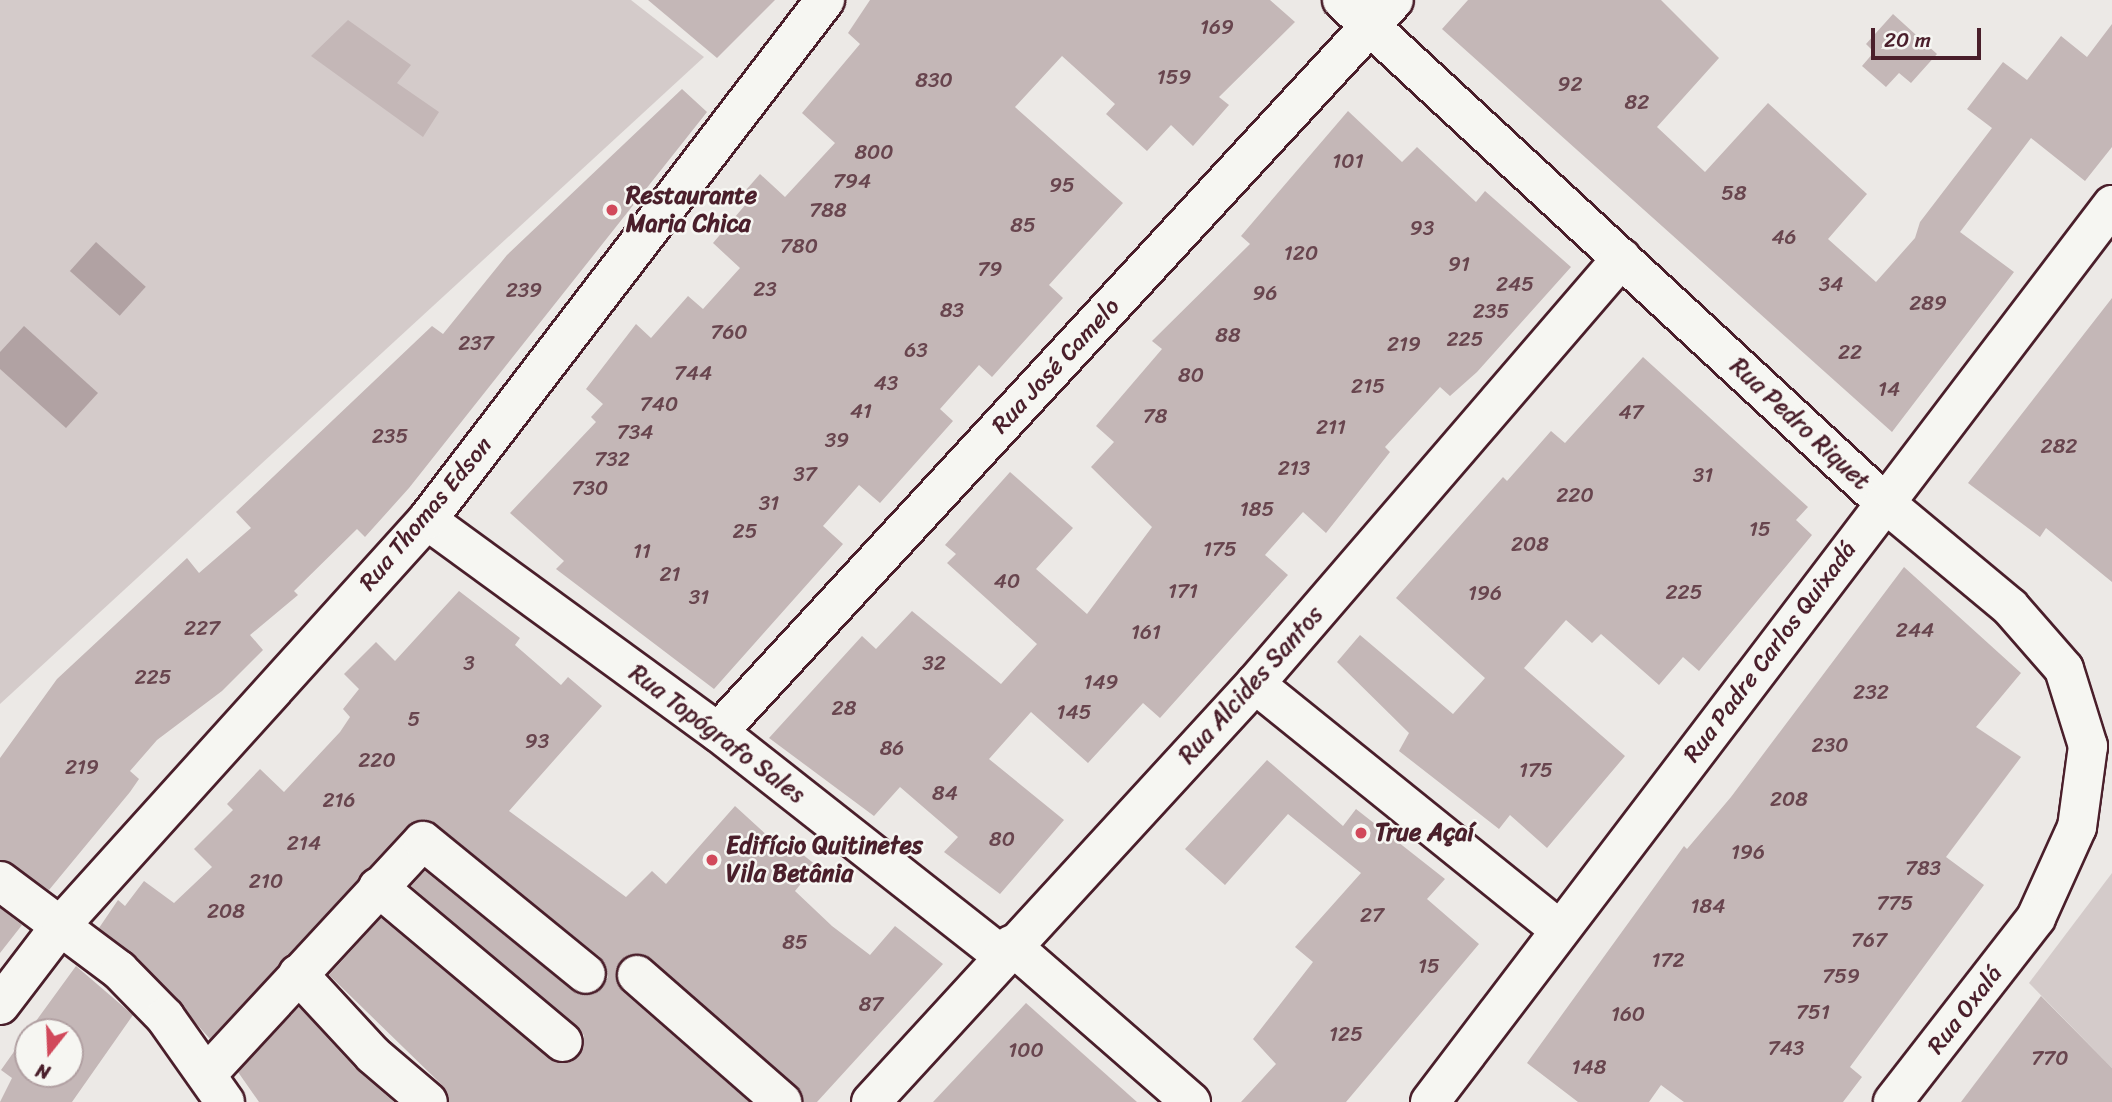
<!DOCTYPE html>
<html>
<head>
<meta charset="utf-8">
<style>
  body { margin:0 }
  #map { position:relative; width:2112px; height:1102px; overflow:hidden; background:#ece9e6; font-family:Sriracha,sans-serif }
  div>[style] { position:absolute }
  .green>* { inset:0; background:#d4cbca }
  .water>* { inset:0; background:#b1a2a3; transform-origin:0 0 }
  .building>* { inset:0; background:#c4b7b7 }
  .roads { filter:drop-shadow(2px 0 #4a1f2b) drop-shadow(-2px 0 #4a1f2b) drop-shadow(0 2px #4a1f2b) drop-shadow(0 -2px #4a1f2b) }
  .minor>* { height:38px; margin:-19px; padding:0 19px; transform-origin:19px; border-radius:19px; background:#f6f6f2 }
  .dots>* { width:19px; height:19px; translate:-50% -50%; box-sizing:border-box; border:4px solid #f6f6f2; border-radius:50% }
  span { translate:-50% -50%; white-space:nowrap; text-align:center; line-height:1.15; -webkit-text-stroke:5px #f6f6f2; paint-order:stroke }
  .number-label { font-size:21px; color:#68454e }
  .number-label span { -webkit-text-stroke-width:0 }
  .poi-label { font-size:24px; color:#4a1f2b; font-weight:700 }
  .left { translate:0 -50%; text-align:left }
  .street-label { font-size:24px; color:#4a1f2b }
  .north { position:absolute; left:14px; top:1018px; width:70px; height:70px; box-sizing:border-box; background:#f6f6f2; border:2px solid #b1a0a2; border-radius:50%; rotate:198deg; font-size:19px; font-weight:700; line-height:28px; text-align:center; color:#4a1f2b }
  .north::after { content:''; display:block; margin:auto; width:24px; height:32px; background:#d1495b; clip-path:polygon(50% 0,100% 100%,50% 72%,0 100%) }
  .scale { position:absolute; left:1871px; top:28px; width:110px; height:32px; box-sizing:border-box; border:4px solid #4a1f2b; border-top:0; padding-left:9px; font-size:21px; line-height:24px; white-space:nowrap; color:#4a1f2b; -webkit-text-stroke:5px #f6f6f2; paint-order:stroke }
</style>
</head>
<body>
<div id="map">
  <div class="green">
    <div style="clip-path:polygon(0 0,631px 0,704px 57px,0 704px)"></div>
    <div style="clip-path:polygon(2112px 873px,2112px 1068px,2029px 983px)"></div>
  </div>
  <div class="water">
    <div style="left:96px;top:242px;width:67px;height:39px;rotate:42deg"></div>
    <div style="clip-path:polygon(24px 326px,98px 393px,66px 428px,0 369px,0 352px)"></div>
  </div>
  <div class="building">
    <div style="clip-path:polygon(648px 0,775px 0,717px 58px)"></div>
    <div style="clip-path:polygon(870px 0,1270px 0,1295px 22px,1219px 97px,1229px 105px,1193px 146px,1171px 125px,1147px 151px,1106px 114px,1115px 104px,1062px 56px,1015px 107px,1123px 203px,1049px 285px,1063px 298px,992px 377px,979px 365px,940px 409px,953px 421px,880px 503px,859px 485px,823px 526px,843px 544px,714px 689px,556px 569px,564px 561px,510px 513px,596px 422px,591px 417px,603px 404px,586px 389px,636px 324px,651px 338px,688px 296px,703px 309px,740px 268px,713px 243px,746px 204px,739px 198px,760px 174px,785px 197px,835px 143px,802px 113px,860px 44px,848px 33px)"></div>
    <div style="clip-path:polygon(1468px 0,1661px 0,1719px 58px,1657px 127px,1705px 172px,1768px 103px,1867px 194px,1828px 239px,1876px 282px,1915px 238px,1920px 222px,1992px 128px,1967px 109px,2003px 62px,2027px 80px,2061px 36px,2087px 57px,2112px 24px,2112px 147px,2085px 181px,2031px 138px,1960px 232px,2014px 272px,1892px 432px,1442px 29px)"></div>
    <div style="clip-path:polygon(1893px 14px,1937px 54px,1911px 83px,1899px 73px,1886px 87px,1862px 66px,1874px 52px,1866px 44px)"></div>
    <div style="clip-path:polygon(348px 20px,411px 65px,397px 83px,439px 112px,423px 137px,311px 56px)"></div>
    <div style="clip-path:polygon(682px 89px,707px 112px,409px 488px,365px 537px,357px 529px,294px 591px,298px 595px,250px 635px,263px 650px,222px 691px,157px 740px,130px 771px,139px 779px,130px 792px,49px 890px,0 860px,0 758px,57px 679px,187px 558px,199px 573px,251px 528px,236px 512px,432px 326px,443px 334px,507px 255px)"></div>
    <div style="clip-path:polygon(1348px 111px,1402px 162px,1417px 147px,1476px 202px,1485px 191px,1571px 267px,1477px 372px,1450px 396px,1440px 387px,1385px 447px,1390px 452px,1326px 533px,1303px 512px,1265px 555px,1288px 575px,1160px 718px,1143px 703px,1088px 763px,1031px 712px,989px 759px,1064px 820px,1000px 894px,944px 852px,958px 837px,900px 787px,874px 816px,769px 738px,862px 636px,876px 649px,912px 611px,1001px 684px,1037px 644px,947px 563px,956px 554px,945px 545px,1010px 472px,1073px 528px,1036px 569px,1087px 614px,1152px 527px,1091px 467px,1114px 442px,1096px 426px,1162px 349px,1152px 341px,1250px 244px,1241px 236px)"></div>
    <div style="clip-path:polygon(2112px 298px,2112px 582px,2046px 528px,2040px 537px,1968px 483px)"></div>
    <div style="clip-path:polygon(1643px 357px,1808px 507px,1796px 520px,1812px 535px,1699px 671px,1683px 657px,1659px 685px,1601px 634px,1592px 643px,1566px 620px,1524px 668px,1625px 756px,1547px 848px,1510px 815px,1499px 829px,1399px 751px,1409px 733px,1337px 662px,1360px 635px,1453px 714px,1485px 678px,1396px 598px,1503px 477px,1507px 481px,1551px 431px,1565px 443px)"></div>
    <div style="clip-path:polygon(1904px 567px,2021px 673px,1976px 727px,2021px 757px,1946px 857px,1984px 885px,1850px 1067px,1862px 1077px,1843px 1102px,1684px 1102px,1661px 1085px,1649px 1102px,1578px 1102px,1527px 1063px,1684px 846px,1687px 849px,1731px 797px)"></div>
    <div style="clip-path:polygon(459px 591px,520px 638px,515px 645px,561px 685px,568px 677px,602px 706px,509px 811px,626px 897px,652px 871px,666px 884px,735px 806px,782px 849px,788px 843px,816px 865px,795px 891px,832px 926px,870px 955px,895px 926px,943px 964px,817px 1102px,803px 1102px,796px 1086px,641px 954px,629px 955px,616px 970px,622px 991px,749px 1102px,449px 1102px,442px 1085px,329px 975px,381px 918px,550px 1059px,571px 1062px,580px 1055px,584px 1035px,411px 886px,425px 871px,573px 991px,594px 994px,608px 977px,600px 957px,428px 820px,407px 826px,210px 1039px,135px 955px,99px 928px,118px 900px,125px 906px,144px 881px,174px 903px,212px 867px,194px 849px,233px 810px,227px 804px,260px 769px,284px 792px,340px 732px,350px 717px,343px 709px,359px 689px,344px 674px,376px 642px,395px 661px)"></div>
    <div style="clip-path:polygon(1267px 760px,1343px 826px,1356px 809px,1445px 879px,1427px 899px,1479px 944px,1346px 1102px,1241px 1102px,1276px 1064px,1253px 1039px,1313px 962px,1295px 947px,1361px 873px,1288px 814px,1225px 885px,1185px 849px)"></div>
    <div style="clip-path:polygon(0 908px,22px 925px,0 953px)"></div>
    <div style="clip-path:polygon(76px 966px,133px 1015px,72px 1102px,0 1102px,12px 1078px,1px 1070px,28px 1032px,28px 1074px,70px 1074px,70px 1032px,28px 1032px)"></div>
    <div style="clip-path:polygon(2041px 996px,2112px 1068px,2112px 1102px,1961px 1102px)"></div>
    <div style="clip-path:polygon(1026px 1003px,1137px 1102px,933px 1102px)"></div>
    <div style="clip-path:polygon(299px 1007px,357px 1070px,394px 1102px,259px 1102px,238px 1072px)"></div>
  </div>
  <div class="roads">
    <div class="minor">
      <div style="left:1342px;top:0;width:739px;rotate:42.81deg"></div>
      <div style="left:1884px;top:502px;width:164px;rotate:39.8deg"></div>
      <div style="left:2010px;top:607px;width:82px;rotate:48.9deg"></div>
      <div style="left:2064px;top:669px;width:81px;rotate:72.7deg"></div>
      <div style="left:2088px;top:746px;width:82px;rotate:97.7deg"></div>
      <div style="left:2077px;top:827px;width:100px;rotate:114.3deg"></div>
      <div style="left:2036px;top:918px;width:233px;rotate:127.9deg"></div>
      <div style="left:427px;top:520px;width:360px;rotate:36.1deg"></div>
      <div style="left:718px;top:732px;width:360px;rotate:38.2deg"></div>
      <div style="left:1255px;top:684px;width:390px;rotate:38.9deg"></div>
      <div style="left:718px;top:732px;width:996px;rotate:-47.28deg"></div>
      <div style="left:0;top:881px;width:149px;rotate:36.8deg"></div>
      <div style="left:119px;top:970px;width:66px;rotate:45.6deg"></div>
      <div style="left:165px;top:1017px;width:104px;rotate:54.8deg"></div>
      <div style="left:378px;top:887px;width:241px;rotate:40deg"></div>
      <div style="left:1011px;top:945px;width:239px;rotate:41.1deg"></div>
      <div style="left:298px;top:974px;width:110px;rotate:47.2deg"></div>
      <div style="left:373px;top:1055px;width:72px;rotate:40.5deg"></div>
      <div style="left:637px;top:975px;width:193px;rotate:41.2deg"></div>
      <div style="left:0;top:1005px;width:101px;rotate:-52.7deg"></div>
      <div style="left:61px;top:925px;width:546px;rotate:-47.9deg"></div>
      <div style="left:427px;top:520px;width:655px;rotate:-52.57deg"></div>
      <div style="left:208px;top:1073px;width:316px;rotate:-47.2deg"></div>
      <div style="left:423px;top:841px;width:210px;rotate:39.2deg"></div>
      <div style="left:871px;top:1102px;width:568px;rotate:-47.43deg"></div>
      <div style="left:1255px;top:684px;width:562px;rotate:-49.26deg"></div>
      <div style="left:1430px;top:1102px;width:1127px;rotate:-52.75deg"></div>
    </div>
  </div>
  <div class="dots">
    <div style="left:612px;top:210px;background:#d1495b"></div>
    <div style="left:1361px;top:833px;background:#d1495b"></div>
    <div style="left:712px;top:860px;background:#d1495b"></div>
  </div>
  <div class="number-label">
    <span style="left:1217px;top:27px">169</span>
    <span style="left:1174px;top:77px">159</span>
    <span style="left:934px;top:80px">830</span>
    <span style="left:1570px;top:84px">92</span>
    <span style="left:1637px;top:102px">82</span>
    <span style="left:874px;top:152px">800</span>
    <span style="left:1348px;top:161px">101</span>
    <span style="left:852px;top:181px">794</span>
    <span style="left:1062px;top:185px">95</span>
    <span style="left:1734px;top:193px">58</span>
    <span style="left:828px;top:210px">788</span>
    <span style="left:1023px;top:225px">85</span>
    <span style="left:1422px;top:228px">93</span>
    <span style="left:1784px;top:237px">46</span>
    <span style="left:799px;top:246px">780</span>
    <span style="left:1301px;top:253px">120</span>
    <span style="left:1459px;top:264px">91</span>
    <span style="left:990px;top:269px">79</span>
    <span style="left:1515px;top:284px">245</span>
    <span style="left:1831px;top:284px">34</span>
    <span style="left:765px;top:289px">23</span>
    <span style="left:524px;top:290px">239</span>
    <span style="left:1265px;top:293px">96</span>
    <span style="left:1928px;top:303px">289</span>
    <span style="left:952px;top:310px">83</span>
    <span style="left:1491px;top:311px">235</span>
    <span style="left:729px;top:332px">760</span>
    <span style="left:1228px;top:335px">88</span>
    <span style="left:1465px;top:339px">225</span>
    <span style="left:476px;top:343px">237</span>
    <span style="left:1404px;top:344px">219</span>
    <span style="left:916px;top:350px">63</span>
    <span style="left:1850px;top:352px">22</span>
    <span style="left:693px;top:373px">744</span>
    <span style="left:1191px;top:375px">80</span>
    <span style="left:886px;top:383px">43</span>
    <span style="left:1368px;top:386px">215</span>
    <span style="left:1889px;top:389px">14</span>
    <span style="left:659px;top:404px">740</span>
    <span style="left:861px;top:411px">41</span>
    <span style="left:1631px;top:412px">47</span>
    <span style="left:1155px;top:416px">78</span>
    <span style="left:1331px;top:427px">211</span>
    <span style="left:635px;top:432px">734</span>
    <span style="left:390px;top:436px">235</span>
    <span style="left:837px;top:440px">39</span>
    <span style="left:2059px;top:446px">282</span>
    <span style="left:612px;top:459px">732</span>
    <span style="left:1294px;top:468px">213</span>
    <span style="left:805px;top:474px">37</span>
    <span style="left:1703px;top:475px">31</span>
    <span style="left:590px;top:488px">730</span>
    <span style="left:1575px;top:495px">220</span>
    <span style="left:769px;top:503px">31</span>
    <span style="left:1257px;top:509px">185</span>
    <span style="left:1760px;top:529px">15</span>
    <span style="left:745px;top:531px">25</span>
    <span style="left:1530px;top:544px">208</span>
    <span style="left:1220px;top:549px">175</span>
    <span style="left:642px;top:551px">11</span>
    <span style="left:670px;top:574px">21</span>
    <span style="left:1007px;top:581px">40</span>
    <span style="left:1183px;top:591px">171</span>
    <span style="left:1684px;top:592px">225</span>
    <span style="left:1485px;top:593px">196</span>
    <span style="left:699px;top:597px">31</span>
    <span style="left:202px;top:628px">227</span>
    <span style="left:1915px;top:630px">244</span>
    <span style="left:1146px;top:632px">161</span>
    <span style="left:469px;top:663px">3</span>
    <span style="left:934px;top:663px">32</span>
    <span style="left:153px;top:677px">225</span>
    <span style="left:1101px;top:682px">149</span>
    <span style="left:1871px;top:692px">232</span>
    <span style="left:844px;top:708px">28</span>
    <span style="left:1074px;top:712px">145</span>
    <span style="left:414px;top:719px">5</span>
    <span style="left:537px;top:741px">93</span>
    <span style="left:1830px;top:745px">230</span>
    <span style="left:892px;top:748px">86</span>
    <span style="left:377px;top:760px">220</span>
    <span style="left:82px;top:767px">219</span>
    <span style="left:1536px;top:770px">175</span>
    <span style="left:945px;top:793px">84</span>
    <span style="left:1789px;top:799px">208</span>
    <span style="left:339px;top:800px">216</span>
    <span style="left:1002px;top:839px">80</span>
    <span style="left:304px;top:843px">214</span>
    <span style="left:1748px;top:852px">196</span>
    <span style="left:1923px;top:868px">783</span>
    <span style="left:266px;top:881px">210</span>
    <span style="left:1895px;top:903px">775</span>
    <span style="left:1708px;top:906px">184</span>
    <span style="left:226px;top:911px">208</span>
    <span style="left:1372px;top:915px">27</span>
    <span style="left:1869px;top:940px">767</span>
    <span style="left:795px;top:942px">85</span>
    <span style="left:1668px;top:960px">172</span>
    <span style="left:1429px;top:966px">15</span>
    <span style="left:1841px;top:976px">759</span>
    <span style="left:871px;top:1004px">87</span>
    <span style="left:1813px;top:1012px">751</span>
    <span style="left:1628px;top:1014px">160</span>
    <span style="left:1346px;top:1034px">125</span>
    <span style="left:1786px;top:1048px">743</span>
    <span style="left:1026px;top:1050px">100</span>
    <span style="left:2050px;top:1058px">770</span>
    <span style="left:1589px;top:1067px">148</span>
  </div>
  <div class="poi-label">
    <span class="left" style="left:626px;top:210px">Restaurante<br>Maria Chica</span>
    <span class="left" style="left:1375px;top:833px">True Açaí</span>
    <span class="left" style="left:726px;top:860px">Edifício Quitinetes<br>Vila Betânia</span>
  </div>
  <div class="street-label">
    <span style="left:1056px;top:366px;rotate:-47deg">Rua José Camelo</span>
    <span style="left:1800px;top:424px;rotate:43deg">Rua Pedro Riquet</span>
    <span style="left:426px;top:514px;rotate:-50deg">Rua Thomas Edson</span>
    <span style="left:1770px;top:652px;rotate:-53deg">Rua Padre Carlos Quixadá</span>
    <span style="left:1251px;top:685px;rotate:-48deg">Rua Alcides Santos</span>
    <span style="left:717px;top:734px;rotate:37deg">Rua Topógrafo Sales</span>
    <span style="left:1965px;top:1010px;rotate:-52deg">Rua Oxalá</span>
  </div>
  <div class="north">N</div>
  <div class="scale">20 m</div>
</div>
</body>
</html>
